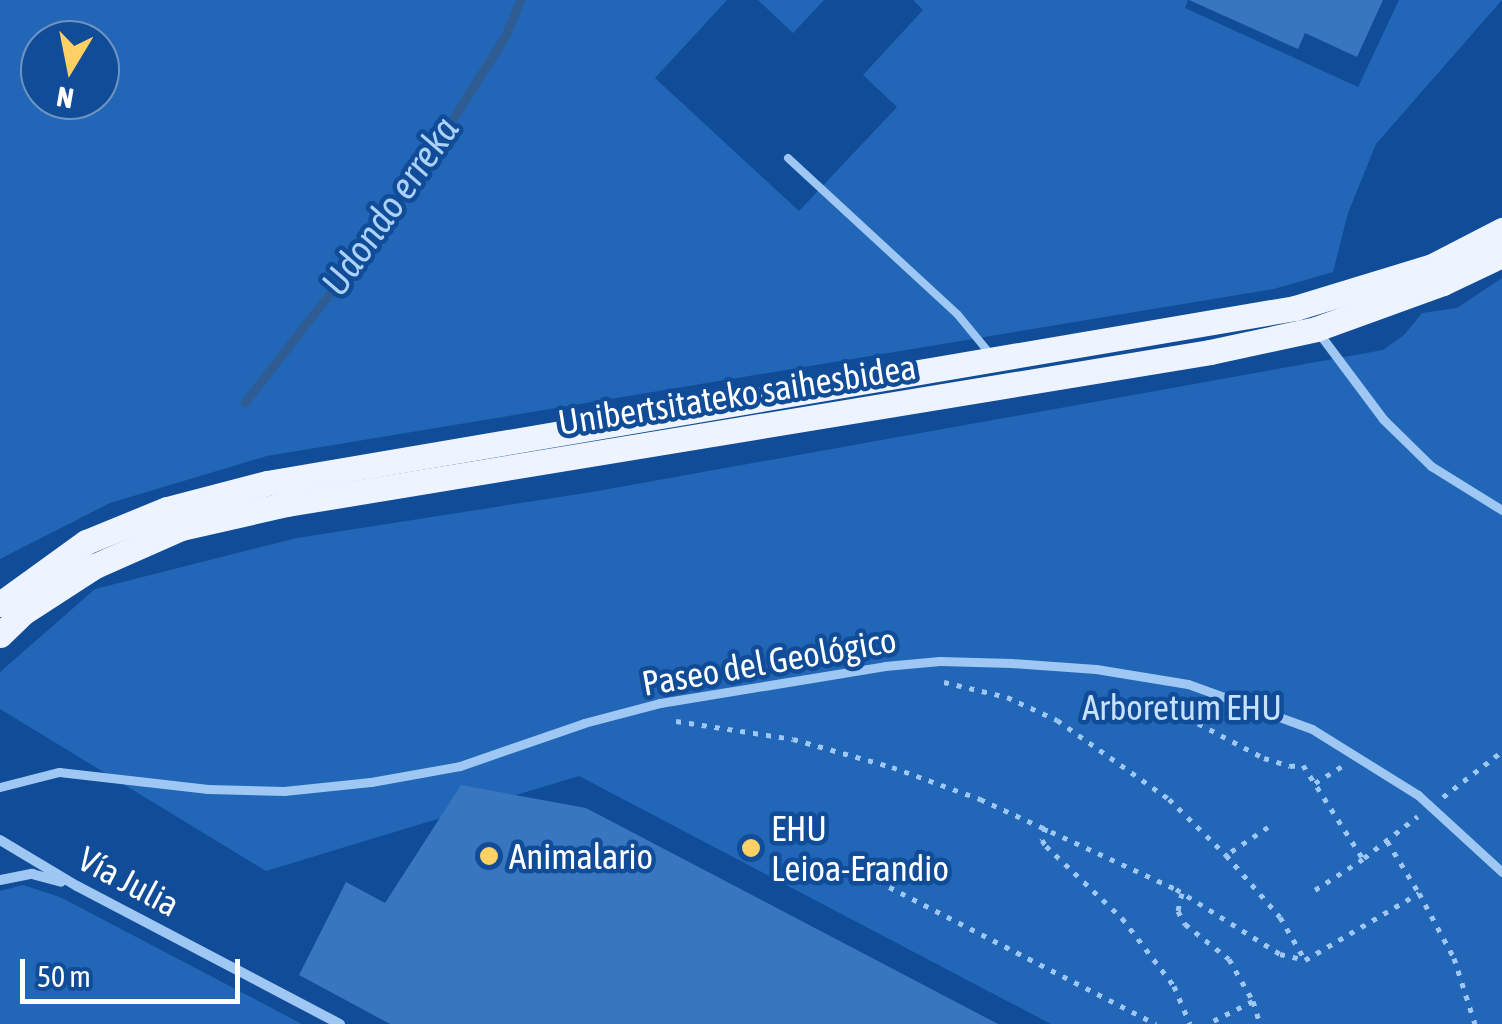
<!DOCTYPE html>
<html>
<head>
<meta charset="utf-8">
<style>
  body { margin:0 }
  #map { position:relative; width:1502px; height:1024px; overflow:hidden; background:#104c97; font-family:"Asap Condensed",sans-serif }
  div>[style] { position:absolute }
  .green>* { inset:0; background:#2266b7 }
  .stream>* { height:9px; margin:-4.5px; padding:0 4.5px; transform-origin:4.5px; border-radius:4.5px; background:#305c94 }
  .building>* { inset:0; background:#3876c0 }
  .path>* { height:5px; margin-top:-2.5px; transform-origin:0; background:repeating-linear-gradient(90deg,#9fc7f4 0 5px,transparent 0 13px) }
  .service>* { height:8px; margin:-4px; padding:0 4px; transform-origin:4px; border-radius:4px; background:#9fc7f4 }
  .pedestrian>* { height:9px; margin:-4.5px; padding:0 4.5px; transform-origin:4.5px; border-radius:4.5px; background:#9fc7f4 }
  .minor>* { height:10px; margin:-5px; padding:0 5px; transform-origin:5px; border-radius:5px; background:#9fc7f4 }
  .primary>* { height:25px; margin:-12.5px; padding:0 12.5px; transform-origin:12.5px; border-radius:12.5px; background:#edf4ff }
  .dots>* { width:28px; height:28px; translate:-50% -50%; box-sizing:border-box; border:5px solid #104c97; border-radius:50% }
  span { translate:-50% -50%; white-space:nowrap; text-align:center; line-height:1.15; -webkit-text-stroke:9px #104c97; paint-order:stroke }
  .street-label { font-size:35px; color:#fff }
  .park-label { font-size:35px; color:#c8e1fe }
  .poi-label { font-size:35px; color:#fff }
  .left { translate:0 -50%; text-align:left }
  .water-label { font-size:38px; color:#acd1fb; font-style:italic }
  .north { position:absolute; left:20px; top:20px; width:100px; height:100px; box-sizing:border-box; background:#104c97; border:2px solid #7094c1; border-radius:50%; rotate:190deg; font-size:28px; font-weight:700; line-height:40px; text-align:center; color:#fff }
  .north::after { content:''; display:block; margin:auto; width:35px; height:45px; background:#ffd063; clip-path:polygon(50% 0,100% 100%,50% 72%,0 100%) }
  .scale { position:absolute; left:20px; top:959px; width:220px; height:45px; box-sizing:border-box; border:5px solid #fff; border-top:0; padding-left:12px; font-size:30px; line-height:35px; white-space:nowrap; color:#fff; -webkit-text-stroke:8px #104c97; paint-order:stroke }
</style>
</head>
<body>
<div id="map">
  <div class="green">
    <div style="clip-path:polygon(evenodd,0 0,727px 0,655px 78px,799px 211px,897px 107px,863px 75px,923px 10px,913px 0,1188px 0,1185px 8px,1358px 87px,1399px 0,1502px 0,1376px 144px,1348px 213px,1333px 272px,1274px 289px,267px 456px,110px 503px,0 559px,0 0,40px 40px,100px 40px,100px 100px,40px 100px,40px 40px)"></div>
    <div style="clip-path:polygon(758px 0,824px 0,793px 33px)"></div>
    <div style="clip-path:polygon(1502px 278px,1502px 1024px,1051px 1024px,579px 776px,266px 871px,0 709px,0 672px,95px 589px,297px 538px,592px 492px,1383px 350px,1404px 335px,1422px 313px,1457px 308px)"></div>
    <div style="clip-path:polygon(23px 885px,60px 897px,302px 1024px,0 1024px,0 891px)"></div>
  </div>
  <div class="stream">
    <div style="left:245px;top:402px;width:247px;rotate:-52.1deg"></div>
    <div style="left:397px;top:207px;width:202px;rotate:-57.7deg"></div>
    <div style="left:505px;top:36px;width:39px;rotate:-67deg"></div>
  </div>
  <div class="building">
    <div style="clip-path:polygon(1189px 0,1383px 0,1357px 57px,1305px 33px,1298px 49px)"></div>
    <div style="clip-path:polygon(461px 785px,586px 808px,998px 1024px,390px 1024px,299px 975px,346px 882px,385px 903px)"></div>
  </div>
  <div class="path">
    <div style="left:944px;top:682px;width:65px;rotate:13.4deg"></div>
    <div style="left:1007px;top:697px;width:55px;rotate:24.7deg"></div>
    <div style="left:1057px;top:720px;width:137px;rotate:35.2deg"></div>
    <div style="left:1169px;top:799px;width:80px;rotate:44.5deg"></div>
    <div style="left:1152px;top:699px;width:127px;rotate:27.8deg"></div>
    <div style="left:1264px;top:758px;width:27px;rotate:17deg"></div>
    <div style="left:1290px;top:766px;width:13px;rotate:-4deg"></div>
    <div style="left:1303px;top:765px;width:112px;rotate:57.4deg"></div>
    <div style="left:1363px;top:859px;width:63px;rotate:147.3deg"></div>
    <div style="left:676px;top:721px;width:118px;rotate:8.7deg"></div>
    <div style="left:793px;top:739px;width:103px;rotate:15.8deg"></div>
    <div style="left:892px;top:767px;width:94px;rotate:20deg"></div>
    <div style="left:980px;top:799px;width:216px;rotate:24.7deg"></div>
    <div style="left:1176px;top:889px;width:123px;rotate:32deg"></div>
    <div style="left:1280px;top:954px;width:26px;rotate:13deg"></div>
    <div style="left:1305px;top:960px;width:132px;rotate:-30.4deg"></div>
    <div style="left:1419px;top:893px;width:74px;rotate:61.7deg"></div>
    <div style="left:1454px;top:958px;width:69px;rotate:72.3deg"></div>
    <div style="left:1315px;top:783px;width:32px;rotate:-32deg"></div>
    <div style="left:1443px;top:797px;width:72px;rotate:-37.7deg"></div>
    <div style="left:1046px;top:827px;width:14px;rotate:107deg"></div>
    <div style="left:1042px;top:840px;width:7px;rotate:56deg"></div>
    <div style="left:1046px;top:846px;width:105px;rotate:43.5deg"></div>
    <div style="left:1122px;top:918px;width:86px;rotate:52.6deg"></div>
    <div style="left:1174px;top:986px;width:41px;rotate:67.2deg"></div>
    <div style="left:1268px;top:827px;width:50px;rotate:146.3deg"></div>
    <div style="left:1226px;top:855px;width:82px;rotate:48.9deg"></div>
    <div style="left:1280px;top:917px;width:50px;rotate:59.8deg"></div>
    <div style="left:1387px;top:841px;width:61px;rotate:58.4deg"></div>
    <div style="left:1364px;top:858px;width:68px;rotate:-37.9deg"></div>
    <div style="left:866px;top:875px;width:326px;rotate:27.2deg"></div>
    <div style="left:1182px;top:893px;width:18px;rotate:103deg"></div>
    <div style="left:1178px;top:911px;width:15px;rotate:62deg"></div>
    <div style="left:1185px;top:924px;width:56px;rotate:38.5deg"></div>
    <div style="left:1229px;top:959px;width:48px;rotate:60.3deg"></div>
    <div style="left:1253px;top:1001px;width:51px;rotate:153.4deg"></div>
    <div style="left:1253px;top:1001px;width:24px;rotate:73deg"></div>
  </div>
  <div class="service">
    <div style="left:788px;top:158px;width:231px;rotate:42.7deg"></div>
    <div style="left:958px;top:315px;width:52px;rotate:50.5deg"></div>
  </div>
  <div class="pedestrian">
    <div style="left:1318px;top:332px;width:109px;rotate:53.2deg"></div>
    <div style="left:1383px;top:419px;width:67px;rotate:44.4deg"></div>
    <div style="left:1431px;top:466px;width:84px;rotate:31.8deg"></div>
    <div style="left:0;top:787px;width:61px;rotate:-14.3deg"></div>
    <div style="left:59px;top:772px;width:150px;rotate:6.5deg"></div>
    <div style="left:208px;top:789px;width:76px;rotate:1.5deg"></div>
    <div style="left:284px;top:791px;width:87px;rotate:-5.9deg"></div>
    <div style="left:371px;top:782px;width:90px;rotate:-10.2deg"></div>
    <div style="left:460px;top:766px;width:131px;rotate:-19.1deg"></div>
    <div style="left:584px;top:723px;width:79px;rotate:-14.7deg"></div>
    <div style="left:660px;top:703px;width:228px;rotate:-9.3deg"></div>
    <div style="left:885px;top:666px;width:55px;rotate:-5.2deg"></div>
    <div style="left:940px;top:661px;width:71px;rotate:1.6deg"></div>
    <div style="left:1011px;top:663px;width:85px;rotate:4deg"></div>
    <div style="left:1096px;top:669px;width:93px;rotate:9.3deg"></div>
    <div style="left:1188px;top:684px;width:132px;rotate:19.9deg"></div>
    <div style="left:1312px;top:729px;width:125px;rotate:31.9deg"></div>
    <div style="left:1418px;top:795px;width:114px;rotate:42.5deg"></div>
  </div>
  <div class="minor">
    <div style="left:0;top:840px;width:90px;rotate:30.9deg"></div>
    <div style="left:77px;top:886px;width:297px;rotate:27.7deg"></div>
    <div style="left:0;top:880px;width:33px;rotate:-11deg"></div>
    <div style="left:32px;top:874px;width:30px;rotate:15deg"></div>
  </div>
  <div class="primary">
    <div style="left:0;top:604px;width:106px;rotate:-35.8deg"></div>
    <div style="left:86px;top:542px;width:87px;rotate:-22.2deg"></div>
    <div style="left:167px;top:509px;width:103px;rotate:-14.6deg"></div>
    <div style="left:267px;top:483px;width:1043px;rotate:-9.66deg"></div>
    <div style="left:1295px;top:308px;width:143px;rotate:-17deg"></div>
    <div style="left:1432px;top:266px;width:79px;rotate:-27.2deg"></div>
    <div style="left:0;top:635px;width:33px;rotate:-44deg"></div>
    <div style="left:24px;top:612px;width:85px;rotate:-32.9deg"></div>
    <div style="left:95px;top:566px;width:94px;rotate:-23.8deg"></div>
    <div style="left:181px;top:528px;width:109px;rotate:-12.8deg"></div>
    <div style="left:287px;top:504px;width:935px;rotate:-9.35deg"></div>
    <div style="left:1210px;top:352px;width:108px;rotate:-12.2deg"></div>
    <div style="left:1316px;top:329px;width:135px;rotate:-19.9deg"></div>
    <div style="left:1443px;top:283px;width:65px;rotate:-25.4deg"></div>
  </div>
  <div class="dots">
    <div style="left:751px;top:848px;background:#ffd063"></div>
    <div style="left:489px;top:856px;background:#ffd063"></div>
  </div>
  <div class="street-label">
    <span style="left:737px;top:394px;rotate:-9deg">Unibertsitateko saihesbidea</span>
    <span style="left:769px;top:661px;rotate:-10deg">Paseo del Geológico</span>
    <span style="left:129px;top:881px;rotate:28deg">Vía Julia</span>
  </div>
  <div class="park-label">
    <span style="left:1182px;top:707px">Arboretum EHU</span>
  </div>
  <div class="poi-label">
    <span class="left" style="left:771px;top:848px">EHU<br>Leioa-Erandio</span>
    <span class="left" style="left:509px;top:856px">Animalario</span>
  </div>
  <div class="water-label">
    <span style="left:390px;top:206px;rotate:-55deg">Udondo erreka</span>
  </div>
  <div class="north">N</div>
  <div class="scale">50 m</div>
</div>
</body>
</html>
